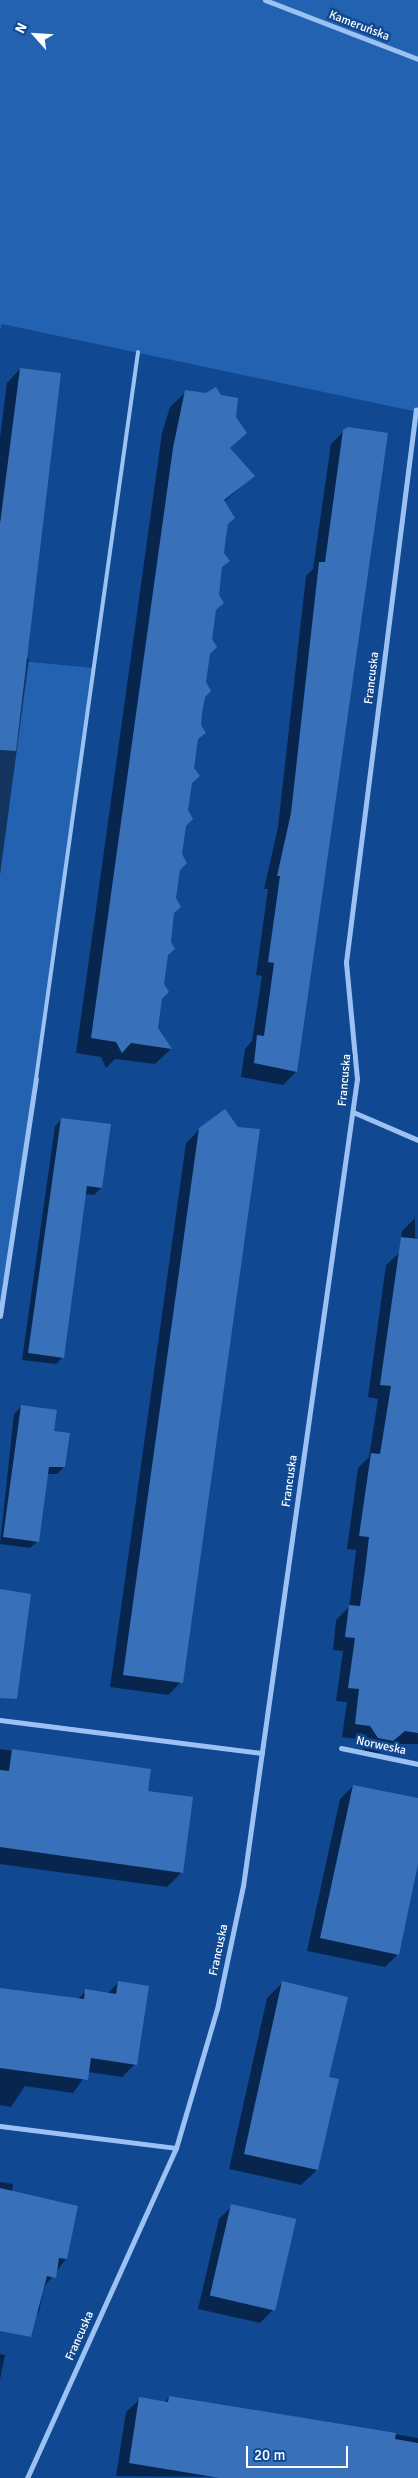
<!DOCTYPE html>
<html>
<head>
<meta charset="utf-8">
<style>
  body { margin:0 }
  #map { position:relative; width:418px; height:2478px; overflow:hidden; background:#104891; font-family:Signika,sans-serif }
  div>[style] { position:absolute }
  .green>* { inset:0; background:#2262b0 }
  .shadow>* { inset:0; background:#0007 }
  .building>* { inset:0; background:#3871ba; transform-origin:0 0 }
  .lane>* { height:4px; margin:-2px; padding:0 2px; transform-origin:2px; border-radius:2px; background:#9bc2f3 }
  .street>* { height:5px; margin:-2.5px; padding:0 2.5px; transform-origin:2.5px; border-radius:2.5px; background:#9bc2f3 }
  span { translate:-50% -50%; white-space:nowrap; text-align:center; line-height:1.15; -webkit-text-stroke:5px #104891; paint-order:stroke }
  .street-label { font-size:12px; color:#fff }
  .north { position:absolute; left:10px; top:10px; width:50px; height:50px; -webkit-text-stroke:4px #104891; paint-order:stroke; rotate:296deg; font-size:14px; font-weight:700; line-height:20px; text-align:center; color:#fff }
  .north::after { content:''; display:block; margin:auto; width:18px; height:22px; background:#fff; clip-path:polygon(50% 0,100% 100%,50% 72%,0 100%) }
  .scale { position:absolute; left:246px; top:2446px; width:102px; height:22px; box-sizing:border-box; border:2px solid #fff; border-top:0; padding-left:6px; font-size:15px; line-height:18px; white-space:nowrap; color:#fff; -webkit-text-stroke:4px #104891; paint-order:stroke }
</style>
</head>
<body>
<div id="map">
  <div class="green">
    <div style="clip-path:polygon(0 0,418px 0,418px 412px,2px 324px,0 330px)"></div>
    <div style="clip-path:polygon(0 659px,93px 668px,0 1316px)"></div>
  </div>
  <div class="shadow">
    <div style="clip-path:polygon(20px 369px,23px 658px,29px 659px,0 875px,0 438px,7px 383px)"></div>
    <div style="clip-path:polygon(186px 392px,234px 417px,246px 433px,229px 449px,253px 476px,224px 502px,227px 524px,157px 1028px,171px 1049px,155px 1064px,115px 1059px,106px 1068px,101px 1057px,76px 1053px,162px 433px,170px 407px)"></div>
    <div style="clip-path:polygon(344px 431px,296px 1072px,283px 1085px,241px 1077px,245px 1049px,252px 1041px,262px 976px,256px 975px,268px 889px,264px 889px,278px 827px,306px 576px,313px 569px,331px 444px)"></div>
    <div style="clip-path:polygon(224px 1111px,238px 1128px,259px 1131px,181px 1682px,168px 1695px,110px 1687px,186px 1143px,197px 1132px,123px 1681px,197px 1131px)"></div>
    <div style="clip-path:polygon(62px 1119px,101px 1188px,94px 1195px,85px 1194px,63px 1357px,56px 1364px,22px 1360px,55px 1126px)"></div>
    <div style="clip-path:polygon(415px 1218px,418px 1744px,391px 1744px,379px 1753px,365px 1751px,357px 1739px,342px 1737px,347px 1702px,336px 1701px,343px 1651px,333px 1650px,336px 1620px,349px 1607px,352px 1585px,356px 1550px,347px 1549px,358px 1468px,369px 1457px,378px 1399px,368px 1397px,386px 1265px,399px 1253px,402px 1231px)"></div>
    <div style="clip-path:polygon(22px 1406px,52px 1432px,64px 1467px,57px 1474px,46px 1474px,38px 1541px,30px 1548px,0 1544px,14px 1414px)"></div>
    <div style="clip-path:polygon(0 1749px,150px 1770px,146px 1792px,182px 1872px,167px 1887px,0 1864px)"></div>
    <div style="clip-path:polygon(353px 1786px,418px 1800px,418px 1860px,398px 1954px,385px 1967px,307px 1951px,340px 1799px)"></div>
    <div style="clip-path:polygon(283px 1982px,328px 2078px,317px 2170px,301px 2185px,229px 2169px,267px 1998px)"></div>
    <div style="clip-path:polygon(118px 1983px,135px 2064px,122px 2077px,88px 2072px,73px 2093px,25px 2086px,11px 2107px,0 2105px,0 1989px,77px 2000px,86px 1991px,107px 1994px)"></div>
    <div style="clip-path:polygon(0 2182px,13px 2184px,12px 2192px,66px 2259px,44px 2287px,39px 2312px,24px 2327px,0 2290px)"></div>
    <div style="clip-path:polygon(232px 2206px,273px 2310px,260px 2323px,198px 2309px,219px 2219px)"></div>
    <div style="clip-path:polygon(0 2354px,5px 2355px,0 2380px)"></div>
    <div style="clip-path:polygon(169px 2397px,418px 2438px,418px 2478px,116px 2476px,126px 2412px,140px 2399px,164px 2403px)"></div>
  </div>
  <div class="building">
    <div style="clip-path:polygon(20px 368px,61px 373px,16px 751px,0 750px,0 524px)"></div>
    <div style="clip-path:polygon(216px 387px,221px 395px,238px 398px,236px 417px,247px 433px,230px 448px,255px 476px,224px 500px,235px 518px,228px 524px,226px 537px,224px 553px,230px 561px,222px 567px,219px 595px,224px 603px,216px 610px,212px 639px,217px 647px,210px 654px,206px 682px,211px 691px,205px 697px,202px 713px,201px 725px,206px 733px,198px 739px,194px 768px,200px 776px,192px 783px,188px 810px,193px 819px,186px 826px,182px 854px,187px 863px,180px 870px,176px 898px,181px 907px,174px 913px,171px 942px,175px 949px,168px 955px,164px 984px,169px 992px,162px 999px,158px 1028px,172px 1049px,131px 1043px,122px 1053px,116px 1042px,91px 1038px,173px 448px,185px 390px,206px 393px)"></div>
    <div style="clip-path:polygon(348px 427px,388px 433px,297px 1072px,254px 1063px,257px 1035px,264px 1036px,274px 963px,268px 962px,280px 876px,277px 876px,291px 813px,319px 562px,325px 562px,343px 430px)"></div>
    <div style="clip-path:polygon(225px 1109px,238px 1127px,260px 1129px,183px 1683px,123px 1675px,199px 1128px)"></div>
    <div style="clip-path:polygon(61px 1118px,111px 1124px,102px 1188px,87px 1186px,64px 1358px,28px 1353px)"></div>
    <div style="clip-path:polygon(401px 1237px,418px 1239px,418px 1733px,405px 1731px,393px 1741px,378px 1738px,370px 1726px,355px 1724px,359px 1689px,348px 1688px,355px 1638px,345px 1637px,349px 1605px,360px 1606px,365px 1571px,369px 1537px,359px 1536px,371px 1453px,380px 1454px,391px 1386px,380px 1385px)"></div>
    <div style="clip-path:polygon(21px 1405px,57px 1410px,54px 1431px,70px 1433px,65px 1467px,49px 1467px,39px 1542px,3px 1537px)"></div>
    <div style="clip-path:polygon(0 1589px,31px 1594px,17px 1699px,0 1698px)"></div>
    <div style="clip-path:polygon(12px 1749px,151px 1769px,148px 1791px,193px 1797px,183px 1873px,0 1847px,0 1770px,9px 1771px)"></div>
    <div style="clip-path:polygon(353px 1785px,418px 1798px,418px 1864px,399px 1955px,320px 1938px)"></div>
    <div style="clip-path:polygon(118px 1981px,149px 1986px,137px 2065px,91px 2058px,88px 2080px,0 2068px,0 1988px,84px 1999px,85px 1989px,116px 1994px)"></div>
    <div style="clip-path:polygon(282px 1981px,348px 1997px,329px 2077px,339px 2079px,318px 2170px,244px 2154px)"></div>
    <div style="clip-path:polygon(0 2188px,78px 2206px,67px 2259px,59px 2258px,56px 2278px,47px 2276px,31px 2337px,0 2331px)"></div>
    <div style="left:231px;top:2204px;width:67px;height:94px;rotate:13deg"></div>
    <div style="clip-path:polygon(169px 2396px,396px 2433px,395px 2439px,418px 2443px,418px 2478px,220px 2478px,129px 2463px,139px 2397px,168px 2402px)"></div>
  </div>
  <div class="lane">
    <div style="left:36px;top:1079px;width:734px;rotate:-82.01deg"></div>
  </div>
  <div class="street">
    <div style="left:265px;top:0;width:164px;rotate:21.1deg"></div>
    <div style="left:353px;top:1112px;width:71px;rotate:23.3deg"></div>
    <div style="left:0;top:1316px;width:240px;rotate:-81.4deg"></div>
    <div style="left:0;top:1720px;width:264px;rotate:7.2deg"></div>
    <div style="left:341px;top:1748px;width:79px;rotate:11.7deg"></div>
    <div style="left:0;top:2126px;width:177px;rotate:7.1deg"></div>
    <div style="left:27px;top:2478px;width:362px;rotate:-65.7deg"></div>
    <div style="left:176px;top:2148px;width:145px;rotate:-73.6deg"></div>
    <div style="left:217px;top:2009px;width:126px;rotate:-78.1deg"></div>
    <div style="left:243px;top:1886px;width:815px;rotate:-81.96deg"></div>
    <div style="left:357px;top:1079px;width:118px;rotate:-95.4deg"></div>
    <div style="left:346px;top:962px;width:557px;rotate:-82.79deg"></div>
  </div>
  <div class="street-label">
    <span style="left:359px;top:26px;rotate:21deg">Kameruńska</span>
    <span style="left:372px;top:678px;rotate:-83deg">Francuska</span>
    <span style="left:345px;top:1080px;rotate:-85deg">Francuska</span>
    <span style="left:290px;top:1481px;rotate:-82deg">Francuska</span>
    <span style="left:381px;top:1746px;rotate:12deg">Norweska</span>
    <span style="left:219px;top:1950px;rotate:-78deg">Francuska</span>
    <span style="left:80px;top:2336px;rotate:-66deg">Francuska</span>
  </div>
  <div class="north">N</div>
  <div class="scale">20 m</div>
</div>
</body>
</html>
